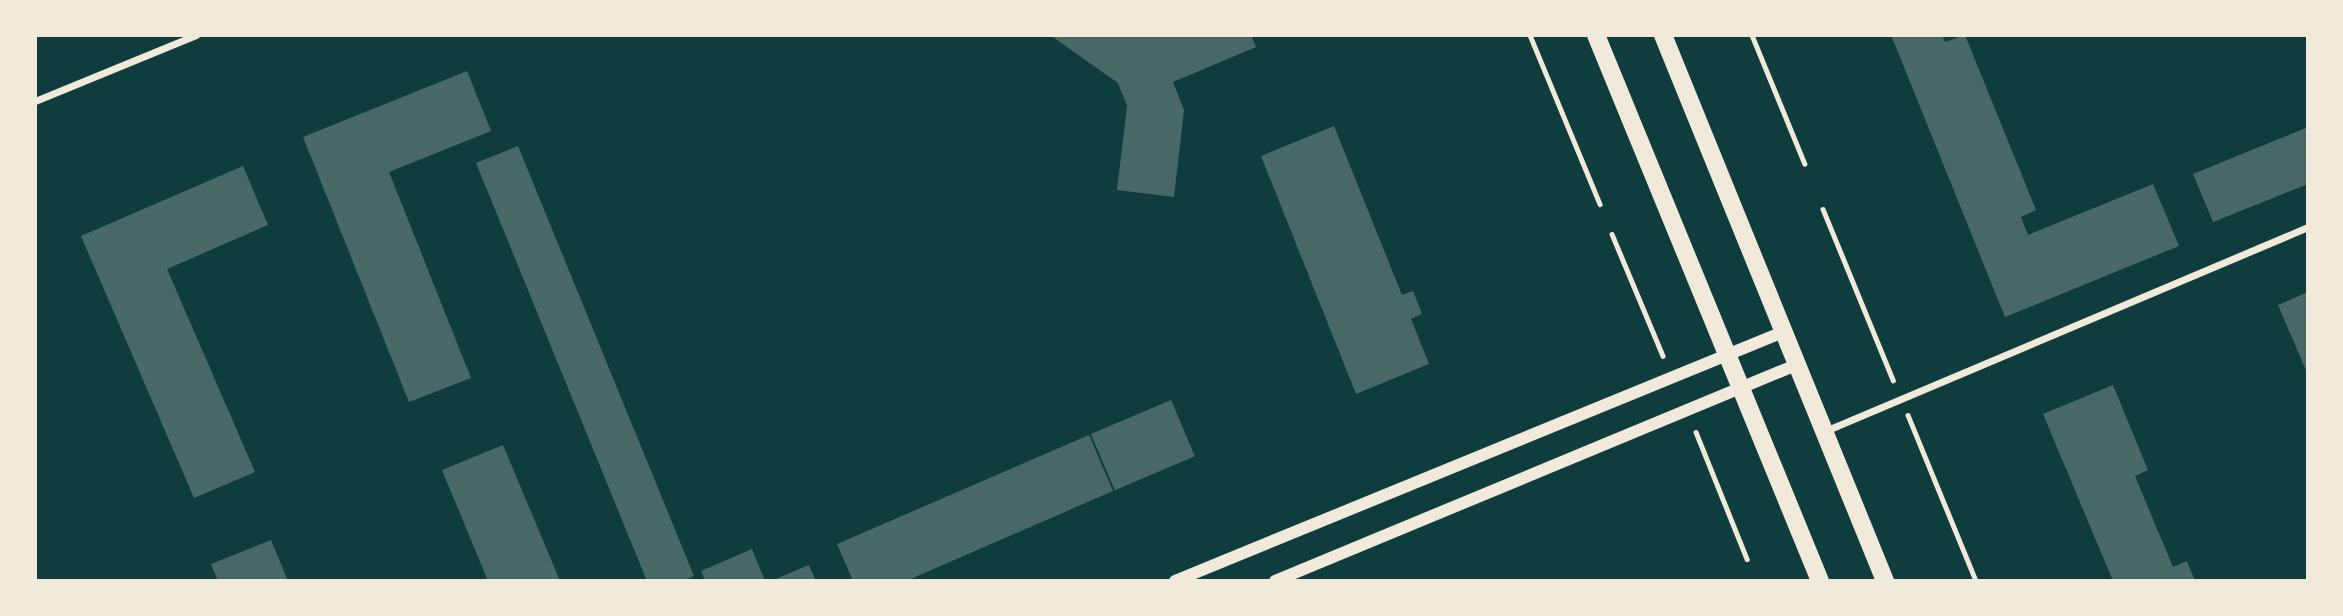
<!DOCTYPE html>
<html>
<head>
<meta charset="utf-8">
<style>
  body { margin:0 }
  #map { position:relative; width:2343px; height:616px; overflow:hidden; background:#0f3d3e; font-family:"Fira Sans Condensed",sans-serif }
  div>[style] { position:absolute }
  .building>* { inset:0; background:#486865; transform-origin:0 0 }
  .path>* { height:4.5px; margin:-2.25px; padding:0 2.25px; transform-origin:2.25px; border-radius:2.25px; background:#f1e9da }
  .minor>* { height:7px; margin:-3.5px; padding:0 3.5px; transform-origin:3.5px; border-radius:3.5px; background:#f1e9da }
  .tertiary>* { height:12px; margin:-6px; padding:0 6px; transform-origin:6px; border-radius:6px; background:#f1e9da }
  .primary>* { height:18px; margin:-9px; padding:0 9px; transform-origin:9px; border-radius:9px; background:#f1e9da }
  span { translate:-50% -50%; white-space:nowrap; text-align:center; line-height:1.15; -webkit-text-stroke:6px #f1e9da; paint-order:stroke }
  .frame { position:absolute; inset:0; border:37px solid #f1e9da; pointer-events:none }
</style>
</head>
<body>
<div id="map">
  <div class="building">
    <div style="clip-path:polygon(1050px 35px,1251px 35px,1256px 47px,1173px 82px,1184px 110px,1174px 197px,1117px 190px,1127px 106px,1118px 83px)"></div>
    <div style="clip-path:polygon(1891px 35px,1942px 35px,1945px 42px,1965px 35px,2036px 210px,2021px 217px,2028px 235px,2153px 184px,2179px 246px,2005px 317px)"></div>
    <div style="clip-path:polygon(467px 71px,491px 131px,389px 172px,471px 378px,409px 402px,303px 137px)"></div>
    <div style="clip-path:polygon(1334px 126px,1402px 295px,1413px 291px,1422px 314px,1411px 319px,1429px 364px,1356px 394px,1261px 156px)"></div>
    <div style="clip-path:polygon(2308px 127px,2308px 184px,2213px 222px,2193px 174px)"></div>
    <div style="clip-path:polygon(518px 146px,694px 576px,682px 581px,647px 581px,476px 163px)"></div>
    <div style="clip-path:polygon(243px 166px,268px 225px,167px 269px,255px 472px,194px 498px,81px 236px)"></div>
    <div style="clip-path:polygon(2308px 292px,2308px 375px,2278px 305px)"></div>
    <div style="clip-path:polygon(2113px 385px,2148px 470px,2135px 476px,2173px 567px,2187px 561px,2195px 581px,2113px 581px,2043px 414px)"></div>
    <div style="left:1171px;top:400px;width:61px;height:87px;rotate:67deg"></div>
    <div style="clip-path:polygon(1089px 435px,1113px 491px,906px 581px,853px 581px,837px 544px)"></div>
    <div style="clip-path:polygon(503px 445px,560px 581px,488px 581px,442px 470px)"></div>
    <div style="clip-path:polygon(271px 540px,288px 581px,218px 581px,211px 564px)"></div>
    <div style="clip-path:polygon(752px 549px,765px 581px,705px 581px,701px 571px)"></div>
    <div style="clip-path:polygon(809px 565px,816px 581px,771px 581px)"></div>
  </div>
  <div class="path">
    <div style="left:1530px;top:35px;width:183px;rotate:67.5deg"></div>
    <div style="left:1752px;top:35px;width:139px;rotate:67.7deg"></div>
    <div style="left:1823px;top:209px;width:185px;rotate:67.7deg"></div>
    <div style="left:1612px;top:234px;width:132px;rotate:67.3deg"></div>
    <div style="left:1908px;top:415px;width:179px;rotate:67.7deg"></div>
    <div style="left:1696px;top:432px;width:137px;rotate:68.1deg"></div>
  </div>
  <div class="minor">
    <div style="left:35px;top:101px;width:174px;rotate:-22.3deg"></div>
    <div style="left:1825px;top:431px;width:524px;rotate:-22.9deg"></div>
  </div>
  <div class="tertiary">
    <div style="left:1175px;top:581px;width:657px;rotate:-22.27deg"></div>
    <div style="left:1275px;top:581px;width:564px;rotate:-22.52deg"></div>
  </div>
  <div class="primary">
    <div style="left:1596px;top:35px;width:590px;rotate:67.69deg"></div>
    <div style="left:1663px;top:35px;width:589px;rotate:67.87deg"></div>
  </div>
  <div class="frame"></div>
</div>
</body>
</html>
